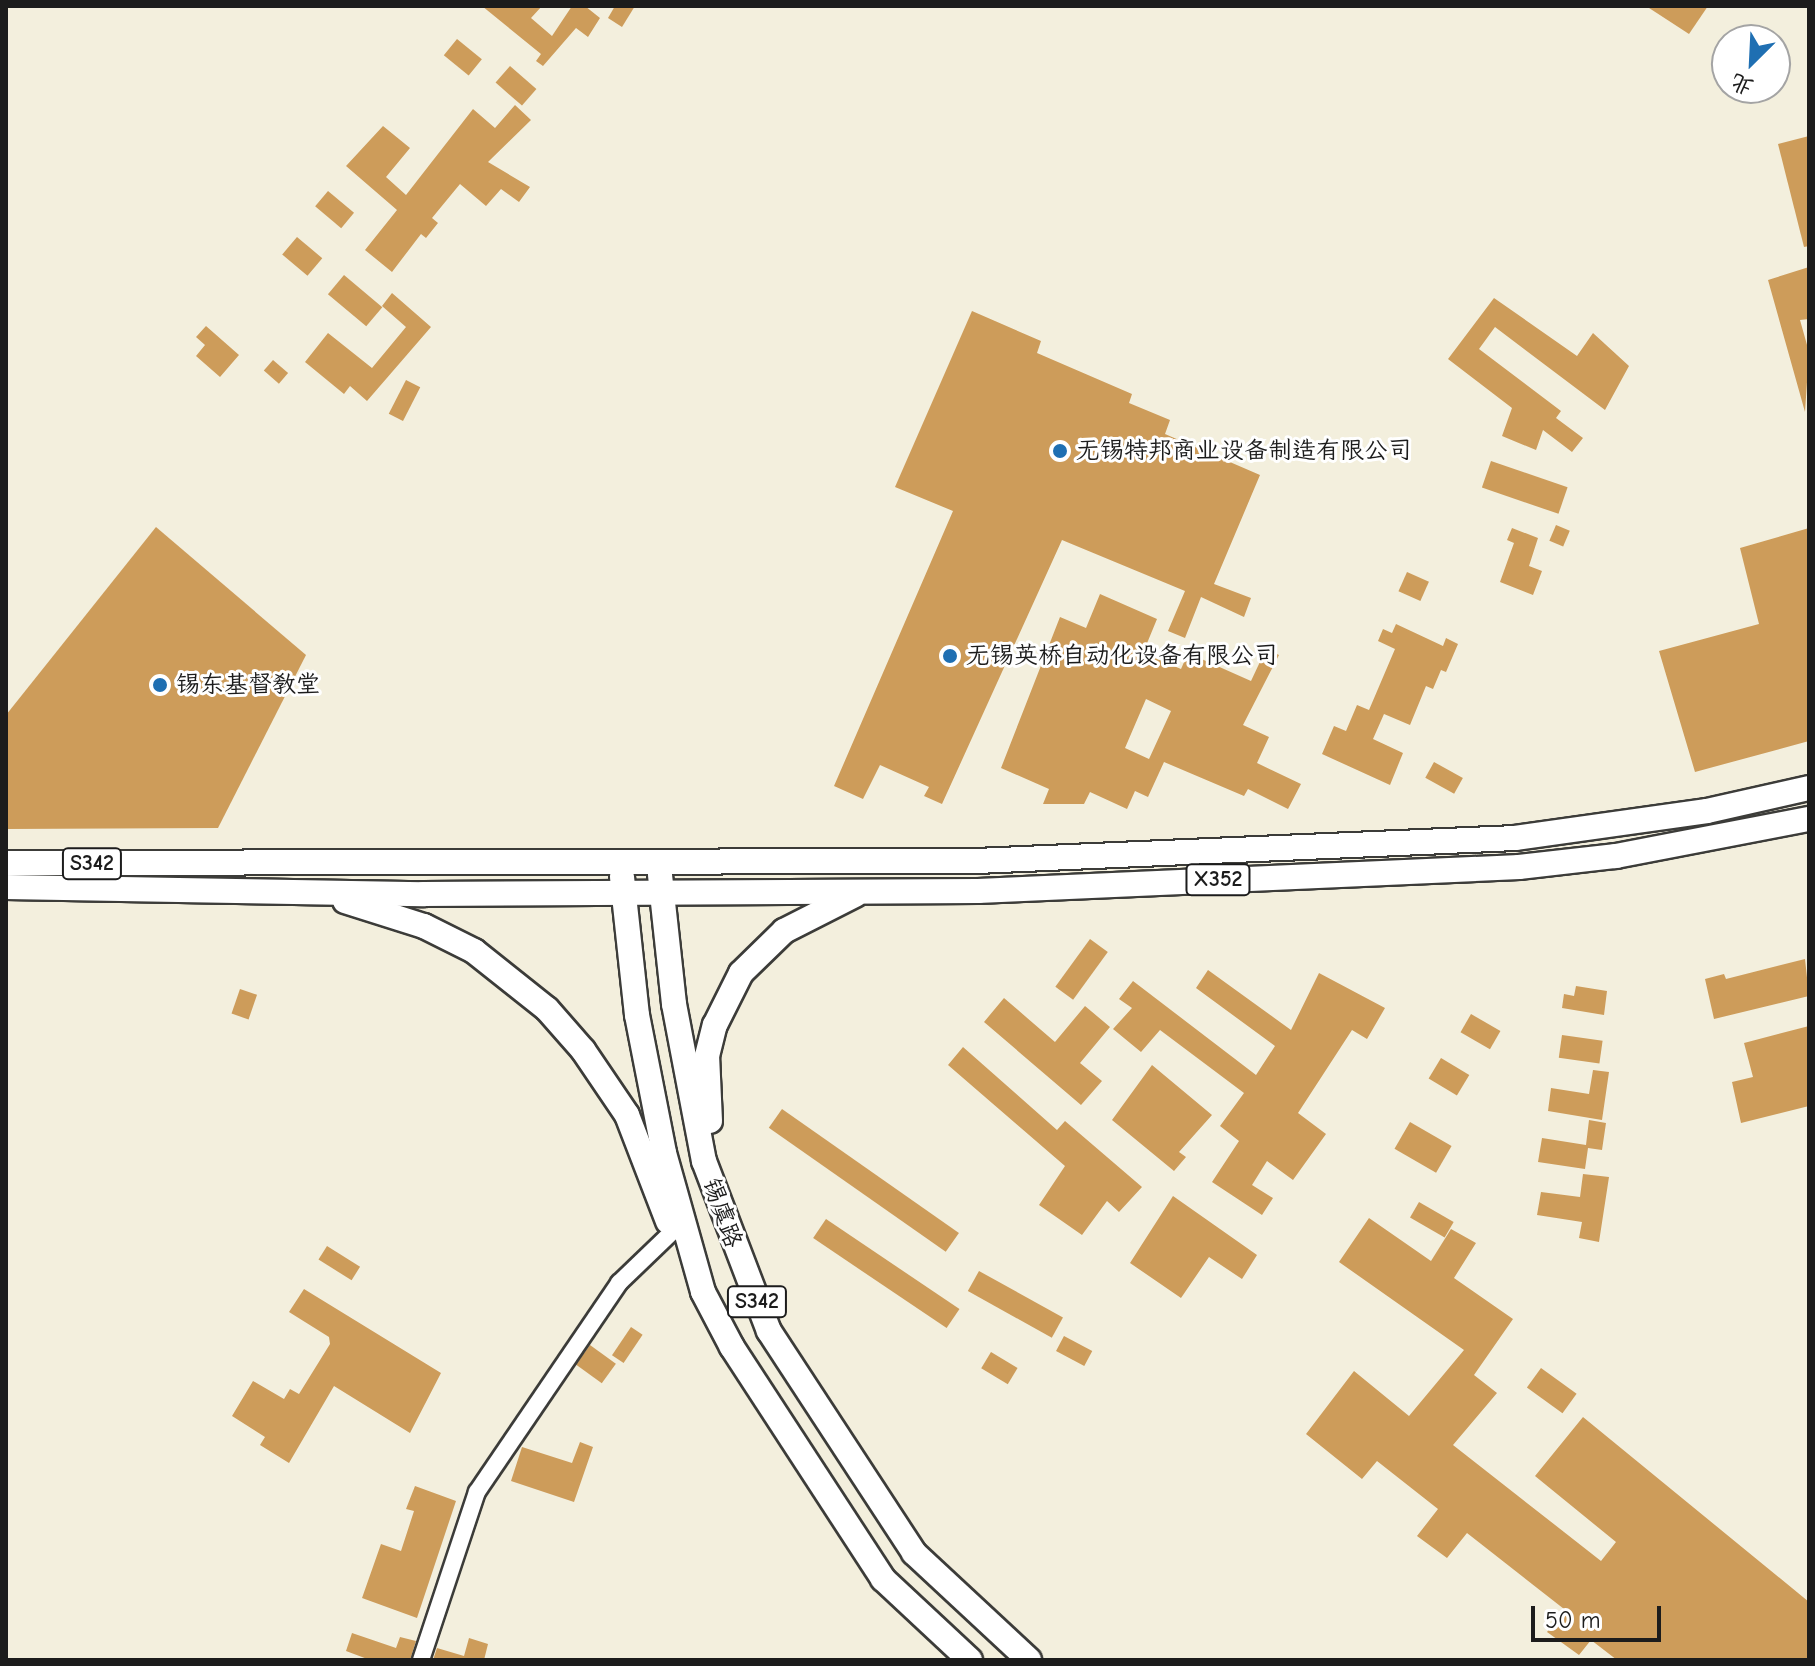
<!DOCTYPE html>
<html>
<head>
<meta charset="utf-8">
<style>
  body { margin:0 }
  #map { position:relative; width:1815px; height:1666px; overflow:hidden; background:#f3efdd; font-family:"Comic Neue","LXGW WenKai TC",sans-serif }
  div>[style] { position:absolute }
  .building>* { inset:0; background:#cd9c5a; transform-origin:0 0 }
  .roads { filter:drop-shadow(2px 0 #3c3c39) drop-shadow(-2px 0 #3c3c39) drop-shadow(0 2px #3c3c39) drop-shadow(0 -2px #3c3c39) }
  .minor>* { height:16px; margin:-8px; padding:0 8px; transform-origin:8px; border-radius:8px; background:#fff }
  .primary>* { height:24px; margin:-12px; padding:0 12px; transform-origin:12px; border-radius:12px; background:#fff }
  .dots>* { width:22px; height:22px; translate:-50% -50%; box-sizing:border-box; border:4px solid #fff; border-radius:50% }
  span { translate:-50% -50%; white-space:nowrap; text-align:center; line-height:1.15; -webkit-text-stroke:6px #fff; paint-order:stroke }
  .shield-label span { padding:2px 6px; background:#fff; border:2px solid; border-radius:6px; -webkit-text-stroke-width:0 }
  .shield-label { font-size:22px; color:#1c1c1c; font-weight:700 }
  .poi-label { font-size:24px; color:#1c1c1c }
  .left { translate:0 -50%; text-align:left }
  .street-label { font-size:24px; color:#1c1c1c }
  .frame { position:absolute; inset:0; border:8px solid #1c1c1c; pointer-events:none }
  .north { position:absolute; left:1711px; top:24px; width:80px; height:80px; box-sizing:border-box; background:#fff; border:2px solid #a4a4a4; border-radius:50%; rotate:204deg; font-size:22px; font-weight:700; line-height:32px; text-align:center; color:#1c1c1c }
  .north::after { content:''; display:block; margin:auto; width:28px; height:36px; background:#1f6fb2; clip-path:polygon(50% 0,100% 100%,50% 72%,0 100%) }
  .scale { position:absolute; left:1531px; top:1606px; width:130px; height:36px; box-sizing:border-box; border:4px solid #1c1c1c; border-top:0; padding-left:10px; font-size:24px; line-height:28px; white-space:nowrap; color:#1c1c1c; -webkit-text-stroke:6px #fff; paint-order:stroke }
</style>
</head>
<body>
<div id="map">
  <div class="building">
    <div style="clip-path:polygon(482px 6px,542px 6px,531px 18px,552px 36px,572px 6px,585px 6px,600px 18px,588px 37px,576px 28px,543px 66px,536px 61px,541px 54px)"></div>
    <div style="clip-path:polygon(615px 6px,635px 6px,622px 27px,608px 18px)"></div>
    <div style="clip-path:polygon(1646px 6px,1708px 6px,1689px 34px)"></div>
    <div style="left:457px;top:39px;width:32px;height:21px;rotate:39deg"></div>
    <div style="left:510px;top:66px;width:35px;height:22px;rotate:41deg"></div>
    <div style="clip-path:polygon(515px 105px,531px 120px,488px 162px,530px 187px,519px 202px,501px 189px,486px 206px,460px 184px,432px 218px,438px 223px,426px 238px,421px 234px,392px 272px,365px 250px,397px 210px,346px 166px,383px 126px,410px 148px,386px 177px,406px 195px,473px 109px,495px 128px)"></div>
    <div style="clip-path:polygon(1809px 136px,1809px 246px,1804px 247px,1778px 144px)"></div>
    <div style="left:328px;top:191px;width:34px;height:20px;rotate:40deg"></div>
    <div style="left:297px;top:237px;width:33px;height:23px;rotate:40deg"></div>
    <div style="clip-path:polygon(1809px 267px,1809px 319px,1800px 320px,1809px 352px,1805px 412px,1768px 280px)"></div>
    <div style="left:344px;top:275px;width:50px;height:25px;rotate:40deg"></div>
    <div style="clip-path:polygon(392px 293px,431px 327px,367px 401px,350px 386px,344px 394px,305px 362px,328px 333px,372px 368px,406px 327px,382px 306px)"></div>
    <div style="clip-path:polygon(1494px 298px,1577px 356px,1593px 333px,1629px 366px,1605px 410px,1495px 327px,1479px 349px,1561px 411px,1556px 418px,1583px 438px,1572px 452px,1543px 430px,1536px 450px,1502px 436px,1512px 408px,1448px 359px)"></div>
    <div style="clip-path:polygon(972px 311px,1041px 341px,1037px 353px,1132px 394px,1129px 403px,1170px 420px,1165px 434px,1260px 475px,1214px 584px,1251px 598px,1244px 617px,1201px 597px,1185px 638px,1168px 631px,1185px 591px,1062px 540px,942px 804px,924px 796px,929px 787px,880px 765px,863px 799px,834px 786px,953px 511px,895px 487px)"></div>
    <div style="clip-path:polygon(206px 326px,239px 355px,220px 377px,196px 356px,205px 345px,196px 337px)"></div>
    <div style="left:273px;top:360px;width:20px;height:14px;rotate:41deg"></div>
    <div style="left:406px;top:380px;width:16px;height:38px;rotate:27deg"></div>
    <div style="left:1491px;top:461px;width:81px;height:28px;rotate:19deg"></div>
    <div style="left:1556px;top:525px;width:15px;height:17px;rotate:23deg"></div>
    <div style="clip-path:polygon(156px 527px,306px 655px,218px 828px,6px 829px,6px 715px)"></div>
    <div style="clip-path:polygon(1512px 528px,1538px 538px,1529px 566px,1542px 571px,1533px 595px,1500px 582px,1514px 543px,1507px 540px)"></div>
    <div style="clip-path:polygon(1809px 528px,1809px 741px,1695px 772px,1659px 651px,1759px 624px,1740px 548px)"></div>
    <div style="left:1407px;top:572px;width:24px;height:21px;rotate:24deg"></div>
    <div style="clip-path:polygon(evenodd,1100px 594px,1157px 619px,1143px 653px,1181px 669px,1188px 653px,1251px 681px,1266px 649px,1279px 655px,1243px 725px,1269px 737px,1257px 763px,1301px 784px,1288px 809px,1248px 789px,1244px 796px,1164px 762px,1148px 797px,1135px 791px,1127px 809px,1090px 792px,1084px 804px,1043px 804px,1049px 789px,1001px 768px,1060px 617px,1086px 628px,1100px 594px,1146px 699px,1171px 711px,1149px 759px,1125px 748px,1146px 699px)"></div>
    <div style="clip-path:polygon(1396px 624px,1443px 646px,1446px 638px,1458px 644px,1446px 672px,1441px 670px,1433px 689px,1426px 686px,1410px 725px,1384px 714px,1373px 739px,1403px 753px,1390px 785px,1322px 754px,1334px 726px,1346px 731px,1357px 705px,1369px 710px,1395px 649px,1378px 641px,1383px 629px,1392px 633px)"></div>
    <div style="left:1434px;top:762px;width:33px;height:18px;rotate:29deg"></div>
    <div style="left:1090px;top:939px;width:22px;height:59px;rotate:36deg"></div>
    <div style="clip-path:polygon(1805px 959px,1809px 996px,1714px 1019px,1705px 979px,1724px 974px,1726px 979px)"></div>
    <div style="clip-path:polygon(1208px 970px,1291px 1030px,1319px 973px,1385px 1008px,1367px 1039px,1352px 1030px,1298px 1113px,1326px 1134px,1293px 1180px,1267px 1161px,1252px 1185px,1273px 1198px,1262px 1215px,1212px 1182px,1239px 1141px,1220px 1126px,1244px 1093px,1160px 1030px,1141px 1052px,1113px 1029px,1132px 1008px,1119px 999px,1133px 981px,1256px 1075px,1275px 1046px,1196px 988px)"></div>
    <div style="clip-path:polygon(1576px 986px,1607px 991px,1604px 1015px,1562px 1008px,1564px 994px,1574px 996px)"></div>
    <div style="left:240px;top:989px;width:18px;height:26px;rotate:19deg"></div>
    <div style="clip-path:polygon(1004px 998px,1055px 1042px,1085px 1006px,1110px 1027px,1080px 1063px,1102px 1081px,1081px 1105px,984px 1022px)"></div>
    <div style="left:1471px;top:1014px;width:34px;height:21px;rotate:30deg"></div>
    <div style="clip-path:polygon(1809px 1026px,1809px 1106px,1741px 1123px,1732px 1082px,1753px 1077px,1744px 1043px)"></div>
    <div style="left:1562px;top:1035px;width:41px;height:23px;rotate:8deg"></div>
    <div style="clip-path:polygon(963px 1047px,1057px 1130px,1065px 1121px,1142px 1187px,1119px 1212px,1107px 1201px,1082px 1235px,1039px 1205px,1065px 1166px,948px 1065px)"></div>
    <div style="left:1441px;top:1058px;width:33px;height:24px;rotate:31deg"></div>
    <div style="clip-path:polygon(1152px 1065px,1212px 1115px,1179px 1152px,1186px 1157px,1174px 1171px,1112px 1120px)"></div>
    <div style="clip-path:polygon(1593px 1070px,1609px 1072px,1602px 1120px,1548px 1111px,1551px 1088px,1589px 1094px)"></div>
    <div style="left:782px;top:1109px;width:216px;height:23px;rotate:35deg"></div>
    <div style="clip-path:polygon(1589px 1120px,1606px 1123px,1602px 1150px,1588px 1148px,1585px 1169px,1538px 1162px,1542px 1138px,1586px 1145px)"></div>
    <div style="left:1410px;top:1122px;width:48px;height:31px;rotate:30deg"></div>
    <div style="clip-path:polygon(1583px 1174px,1609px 1177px,1599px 1242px,1579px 1238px,1582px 1222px,1537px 1215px,1541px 1192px,1580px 1197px)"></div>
    <div style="clip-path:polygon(1173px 1196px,1257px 1255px,1242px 1279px,1209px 1257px,1181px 1298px,1130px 1263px)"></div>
    <div style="left:1419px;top:1202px;width:40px;height:18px;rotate:30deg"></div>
    <div style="clip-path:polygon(1369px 1218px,1431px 1261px,1451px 1229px,1476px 1243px,1454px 1278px,1513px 1319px,1474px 1375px,1497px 1393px,1453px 1445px,1601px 1561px,1616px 1542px,1535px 1476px,1583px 1417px,1809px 1602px,1809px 1660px,1617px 1660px,1591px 1640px,1579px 1655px,1547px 1632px,1564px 1609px,1467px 1533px,1447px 1558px,1417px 1536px,1438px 1509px,1377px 1461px,1362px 1479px,1306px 1434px,1354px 1371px,1409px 1416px,1464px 1350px,1339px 1262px)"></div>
    <div style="left:826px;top:1219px;width:161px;height:23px;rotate:34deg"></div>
    <div style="left:327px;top:1246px;width:39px;height:16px;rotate:32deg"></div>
    <div style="left:979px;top:1271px;width:96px;height:23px;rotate:29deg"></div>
    <div style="clip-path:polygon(304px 1289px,441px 1373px,410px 1433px,334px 1386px,289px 1463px,260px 1445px,265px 1437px,232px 1416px,253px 1381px,284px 1399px,290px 1389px,299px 1394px,330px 1344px,329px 1337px,289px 1312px)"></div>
    <div style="left:631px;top:1327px;width:14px;height:34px;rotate:34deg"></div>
    <div style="left:1064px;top:1336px;width:32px;height:17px;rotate:28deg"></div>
    <div style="left:590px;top:1345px;width:32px;height:24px;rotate:36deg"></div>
    <div style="left:991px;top:1352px;width:31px;height:19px;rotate:31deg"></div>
    <div style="left:1541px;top:1368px;width:44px;height:24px;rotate:36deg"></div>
    <div style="clip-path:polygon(580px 1442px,593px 1447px,574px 1502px,511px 1481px,522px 1447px,572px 1463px)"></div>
    <div style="clip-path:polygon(415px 1486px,456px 1501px,417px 1618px,362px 1598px,381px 1544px,401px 1551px,414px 1511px,406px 1509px)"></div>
    <div style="clip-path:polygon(352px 1633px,396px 1648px,400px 1637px,416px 1641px,410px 1660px,370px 1660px,346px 1651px)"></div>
    <div style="clip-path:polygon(469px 1638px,488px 1644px,484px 1660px,433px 1660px,437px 1648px,464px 1656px)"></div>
  </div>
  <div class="roads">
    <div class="minor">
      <div style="left:421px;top:1660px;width:177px;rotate:-71.6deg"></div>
      <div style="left:477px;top:1492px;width:253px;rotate:-55.8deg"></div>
      <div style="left:619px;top:1283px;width:75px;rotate:-43.9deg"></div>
    </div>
    <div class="primary">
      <div style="left:6px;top:863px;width:970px;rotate:-0.12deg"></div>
      <div style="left:976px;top:861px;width:539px;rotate:-2.44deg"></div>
      <div style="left:1515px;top:838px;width:194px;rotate:-8deg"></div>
      <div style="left:1707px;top:811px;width:105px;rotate:-12.7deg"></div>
      <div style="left:660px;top:875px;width:130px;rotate:83.8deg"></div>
      <div style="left:674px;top:1004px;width:160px;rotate:79.2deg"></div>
      <div style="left:704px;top:1161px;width:182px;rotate:69.1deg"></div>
      <div style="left:769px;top:1331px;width:265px;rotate:56.8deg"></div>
      <div style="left:914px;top:1553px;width:157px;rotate:42.9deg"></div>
      <div style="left:622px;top:877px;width:139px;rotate:83.8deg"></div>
      <div style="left:637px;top:1015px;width:141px;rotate:78.9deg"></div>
      <div style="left:664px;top:1153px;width:144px;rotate:74.3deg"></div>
      <div style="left:703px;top:1292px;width:62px;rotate:62.2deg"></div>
      <div style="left:732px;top:1347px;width:277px;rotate:56.9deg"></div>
      <div style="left:883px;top:1579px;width:119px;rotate:43deg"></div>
      <div style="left:6px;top:887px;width:417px;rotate:1deg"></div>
      <div style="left:423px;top:894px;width:555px;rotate:-0.31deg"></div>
      <div style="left:978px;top:891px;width:542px;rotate:-2.54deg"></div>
      <div style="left:1519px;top:867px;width:98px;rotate:-6.5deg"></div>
      <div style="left:1616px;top:856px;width:197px;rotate:-10.9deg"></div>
      <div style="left:345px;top:901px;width:83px;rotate:17.6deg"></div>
      <div style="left:424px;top:926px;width:56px;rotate:26.6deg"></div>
      <div style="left:474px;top:951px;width:93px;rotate:38.5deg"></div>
      <div style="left:547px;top:1009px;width:55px;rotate:48.7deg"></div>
      <div style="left:583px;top:1050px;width:78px;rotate:55.9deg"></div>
      <div style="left:627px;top:1115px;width:114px;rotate:68.9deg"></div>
      <div style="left:710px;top:1121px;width:65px;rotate:-92.6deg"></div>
      <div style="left:707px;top:1056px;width:32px;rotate:-76deg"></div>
      <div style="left:715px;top:1025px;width:58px;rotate:-63.4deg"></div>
      <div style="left:741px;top:973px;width:60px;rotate:-44.3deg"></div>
      <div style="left:784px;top:931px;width:80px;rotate:-26.9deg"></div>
    </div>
  </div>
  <div class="dots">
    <div style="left:1060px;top:451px;background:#1f6fb2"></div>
    <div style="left:950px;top:656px;background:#1f6fb2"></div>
    <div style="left:160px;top:685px;background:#1f6fb2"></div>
  </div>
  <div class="shield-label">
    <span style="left:92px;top:864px">S342</span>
    <span style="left:1218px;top:880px">X352</span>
    <span style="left:757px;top:1302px">S342</span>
  </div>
  <div class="poi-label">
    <span class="left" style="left:1076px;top:451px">无锡特邦商业设备制造有限公司</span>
    <span class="left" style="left:966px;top:656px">无锡英桥自动化设备有限公司</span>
    <span class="left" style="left:176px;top:685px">锡东基督教堂</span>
  </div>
  <div class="street-label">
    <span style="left:722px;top:1213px;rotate:70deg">锡虞路</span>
  </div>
  <div class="frame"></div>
  <div class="north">北</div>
  <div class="scale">50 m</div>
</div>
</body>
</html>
